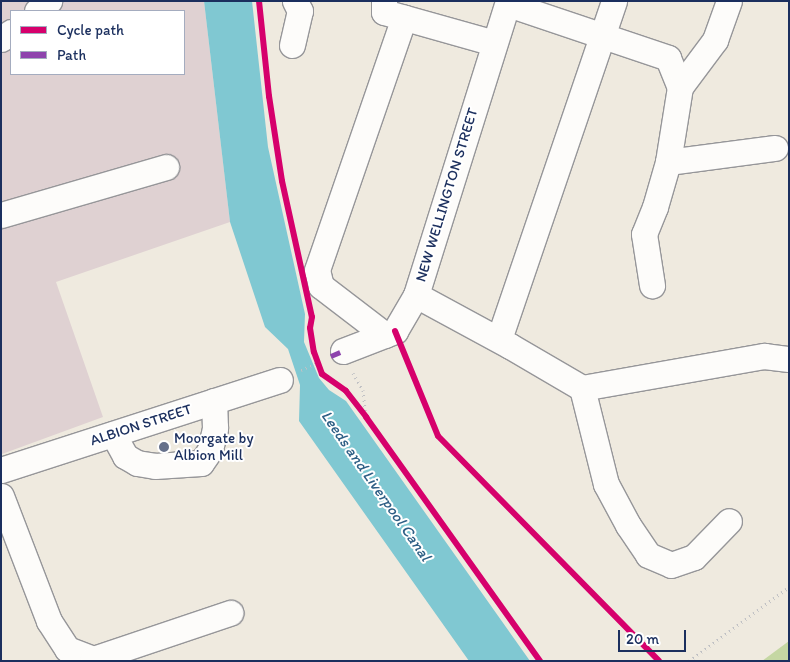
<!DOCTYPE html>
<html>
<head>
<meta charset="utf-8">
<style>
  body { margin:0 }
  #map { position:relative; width:790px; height:662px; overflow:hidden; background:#efeadf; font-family:Itim,sans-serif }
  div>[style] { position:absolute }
  .industrial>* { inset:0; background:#dfd1d2 }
  .green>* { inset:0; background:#c5d7a3 }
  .water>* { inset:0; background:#80c8d2 }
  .path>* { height:3px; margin-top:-1.5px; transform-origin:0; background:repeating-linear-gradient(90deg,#c0c1c4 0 1px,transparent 0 5px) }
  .roads { filter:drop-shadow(1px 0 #969699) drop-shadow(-1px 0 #969699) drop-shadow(0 1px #969699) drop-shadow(0 -1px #969699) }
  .minor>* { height:25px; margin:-12.5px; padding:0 12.5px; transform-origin:12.5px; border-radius:12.5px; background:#fdfcfa }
  .quiet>* { height:5px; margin-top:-2.5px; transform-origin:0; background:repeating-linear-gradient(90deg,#8e44ad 0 10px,transparent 0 15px) }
  .cycleway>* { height:6px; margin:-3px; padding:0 3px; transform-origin:3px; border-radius:3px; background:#d6006c }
  .dots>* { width:14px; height:14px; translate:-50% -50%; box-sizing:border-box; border:2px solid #fff; border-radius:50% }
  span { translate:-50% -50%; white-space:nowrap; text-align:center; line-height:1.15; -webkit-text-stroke:4px #fff; paint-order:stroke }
  .street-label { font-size:15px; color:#1b2f5e }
  .poi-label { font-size:15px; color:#1b2f5e }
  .left { translate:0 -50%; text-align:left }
  .water-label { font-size:16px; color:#2e5f85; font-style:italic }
  .frame { position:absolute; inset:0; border:2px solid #1b2f5e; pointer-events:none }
  .legend { position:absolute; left:10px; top:10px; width:175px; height:65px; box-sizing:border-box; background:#fff; border:1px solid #a4acbf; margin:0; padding:6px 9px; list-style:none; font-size:15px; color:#1b2f5e }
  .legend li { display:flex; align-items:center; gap:10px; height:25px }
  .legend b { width:25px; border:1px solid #a4acbf }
  .scale { position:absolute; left:618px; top:630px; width:68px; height:22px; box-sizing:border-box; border:2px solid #1b2f5e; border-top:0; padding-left:6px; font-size:15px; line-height:18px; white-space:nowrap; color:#1b2f5e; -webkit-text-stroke:4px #fff; paint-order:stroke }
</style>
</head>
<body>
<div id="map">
  <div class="industrial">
    <div style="clip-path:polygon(evenodd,1px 1px,204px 1px,230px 222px,56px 282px,103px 417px,2px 454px,1px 1px,11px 11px,184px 11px,184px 74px,11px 74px,11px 11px)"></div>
  </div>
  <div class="green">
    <div style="clip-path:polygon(789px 641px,789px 661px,762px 661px)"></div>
  </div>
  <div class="water">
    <div style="clip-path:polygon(204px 1px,252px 1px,268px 147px,305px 314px,304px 342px,319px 378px,329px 390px,346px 401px,530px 661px,469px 661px,299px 421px,300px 385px,288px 349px,265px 327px,230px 222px)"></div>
  </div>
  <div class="path">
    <div style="left:301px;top:370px;width:24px;rotate:-24deg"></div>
    <div style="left:353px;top:373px;width:20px;rotate:60deg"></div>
    <div style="left:363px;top:390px;width:27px;rotate:84deg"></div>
    <div style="left:422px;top:496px;width:203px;rotate:54.4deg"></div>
    <div style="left:689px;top:661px;width:124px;rotate:-36.5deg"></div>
  </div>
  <div class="roads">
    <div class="minor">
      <div style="left:384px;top:1px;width:11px;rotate:90deg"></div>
      <div style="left:384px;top:12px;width:114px;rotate:15.7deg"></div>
      <div style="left:508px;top:4px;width:169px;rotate:18.6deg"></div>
      <div style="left:668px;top:58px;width:31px;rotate:68deg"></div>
      <div style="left:680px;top:87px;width:76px;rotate:99.1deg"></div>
      <div style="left:668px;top:162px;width:47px;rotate:106.1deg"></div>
      <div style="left:655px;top:207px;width:29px;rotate:112deg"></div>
      <div style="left:644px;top:234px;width:52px;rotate:81.1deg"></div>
      <div style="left:37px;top:11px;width:16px;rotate:-40deg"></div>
      <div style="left:1px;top:39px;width:12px;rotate:-35deg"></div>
      <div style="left:292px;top:45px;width:35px;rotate:-77deg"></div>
      <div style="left:300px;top:11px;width:11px;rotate:-117deg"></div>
      <div style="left:680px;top:87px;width:59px;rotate:-53.3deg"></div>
      <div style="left:715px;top:40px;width:41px;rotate:-70.3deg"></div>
      <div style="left:668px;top:162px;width:108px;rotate:-7.5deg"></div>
      <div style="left:1px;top:215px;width:172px;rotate:-16.2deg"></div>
      <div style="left:416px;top:295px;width:107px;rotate:28.5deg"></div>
      <div style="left:510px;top:346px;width:83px;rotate:30.3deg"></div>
      <div style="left:582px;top:388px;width:185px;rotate:-10deg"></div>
      <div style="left:764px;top:356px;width:25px;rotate:7deg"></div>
      <div style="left:385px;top:335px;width:81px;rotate:-142.6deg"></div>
      <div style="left:321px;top:286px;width:16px;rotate:-104deg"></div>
      <div style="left:317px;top:270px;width:267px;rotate:-71deg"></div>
      <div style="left:499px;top:339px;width:357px;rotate:-71.2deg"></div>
      <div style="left:343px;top:351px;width:56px;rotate:-21deg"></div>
      <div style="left:395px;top:331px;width:42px;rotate:-59.7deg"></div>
      <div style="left:416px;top:295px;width:308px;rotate:-72.6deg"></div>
      <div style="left:582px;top:388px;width:99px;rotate:76deg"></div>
      <div style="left:606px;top:484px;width:47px;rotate:61.8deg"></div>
      <div style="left:628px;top:525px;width:36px;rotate:56deg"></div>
      <div style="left:648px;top:555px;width:25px;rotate:23deg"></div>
      <div style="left:671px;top:565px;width:24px;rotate:-19deg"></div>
      <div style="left:694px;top:557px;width:50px;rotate:-45.8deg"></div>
      <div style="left:113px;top:434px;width:25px;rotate:61deg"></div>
      <div style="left:125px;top:456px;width:14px;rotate:30deg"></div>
      <div style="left:137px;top:463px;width:18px;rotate:9deg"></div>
      <div style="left:155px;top:466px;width:46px;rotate:-3.7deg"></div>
      <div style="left:201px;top:463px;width:16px;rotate:-55deg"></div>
      <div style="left:210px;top:450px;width:23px;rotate:-77deg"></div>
      <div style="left:215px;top:428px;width:27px;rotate:-92deg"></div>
      <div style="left:1px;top:470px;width:293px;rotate:-17.9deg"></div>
      <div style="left:1px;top:496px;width:134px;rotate:69deg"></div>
      <div style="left:49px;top:621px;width:33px;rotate:57deg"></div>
      <div style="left:67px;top:649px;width:28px;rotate:21deg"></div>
      <div style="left:93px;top:659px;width:145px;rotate:-18.6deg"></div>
    </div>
  </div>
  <div class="quiet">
    <div style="left:331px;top:356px;width:13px;rotate:-23deg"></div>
  </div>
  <div class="cycleway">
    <div style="left:259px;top:1px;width:96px;rotate:84deg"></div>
    <div style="left:269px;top:96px;width:86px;rotate:81.3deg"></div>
    <div style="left:282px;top:181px;width:139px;rotate:77.6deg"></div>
    <div style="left:312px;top:317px;width:11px;rotate:100deg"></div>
    <div style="left:310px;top:328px;width:24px;rotate:81deg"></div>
    <div style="left:314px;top:352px;width:23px;rotate:70deg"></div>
    <div style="left:322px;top:374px;width:29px;rotate:35deg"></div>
    <div style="left:346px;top:391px;width:33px;rotate:52deg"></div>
    <div style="left:366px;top:417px;width:300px;rotate:54.5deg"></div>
    <div style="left:395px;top:331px;width:113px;rotate:67.7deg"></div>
    <div style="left:438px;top:436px;width:315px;rotate:45.5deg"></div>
  </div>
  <div class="dots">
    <div style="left:164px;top:447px;background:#65708b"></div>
  </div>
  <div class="street-label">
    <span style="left:447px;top:195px;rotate:-73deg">NEW WELLINGTON STREET</span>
    <span style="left:141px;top:425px;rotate:-18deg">ALBION STREET</span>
  </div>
  <div class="poi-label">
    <span class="left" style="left:174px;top:447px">Moorgate by<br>Albion Mill</span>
  </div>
  <div class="water-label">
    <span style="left:376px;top:486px;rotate:55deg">Leeds and Liverpool Canal</span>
  </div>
  <div class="frame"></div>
  <ul class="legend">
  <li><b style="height:6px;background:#d6006c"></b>Cycle path</li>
  <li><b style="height:6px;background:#8e44ad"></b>Path</li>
  </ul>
  <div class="scale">20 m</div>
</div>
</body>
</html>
